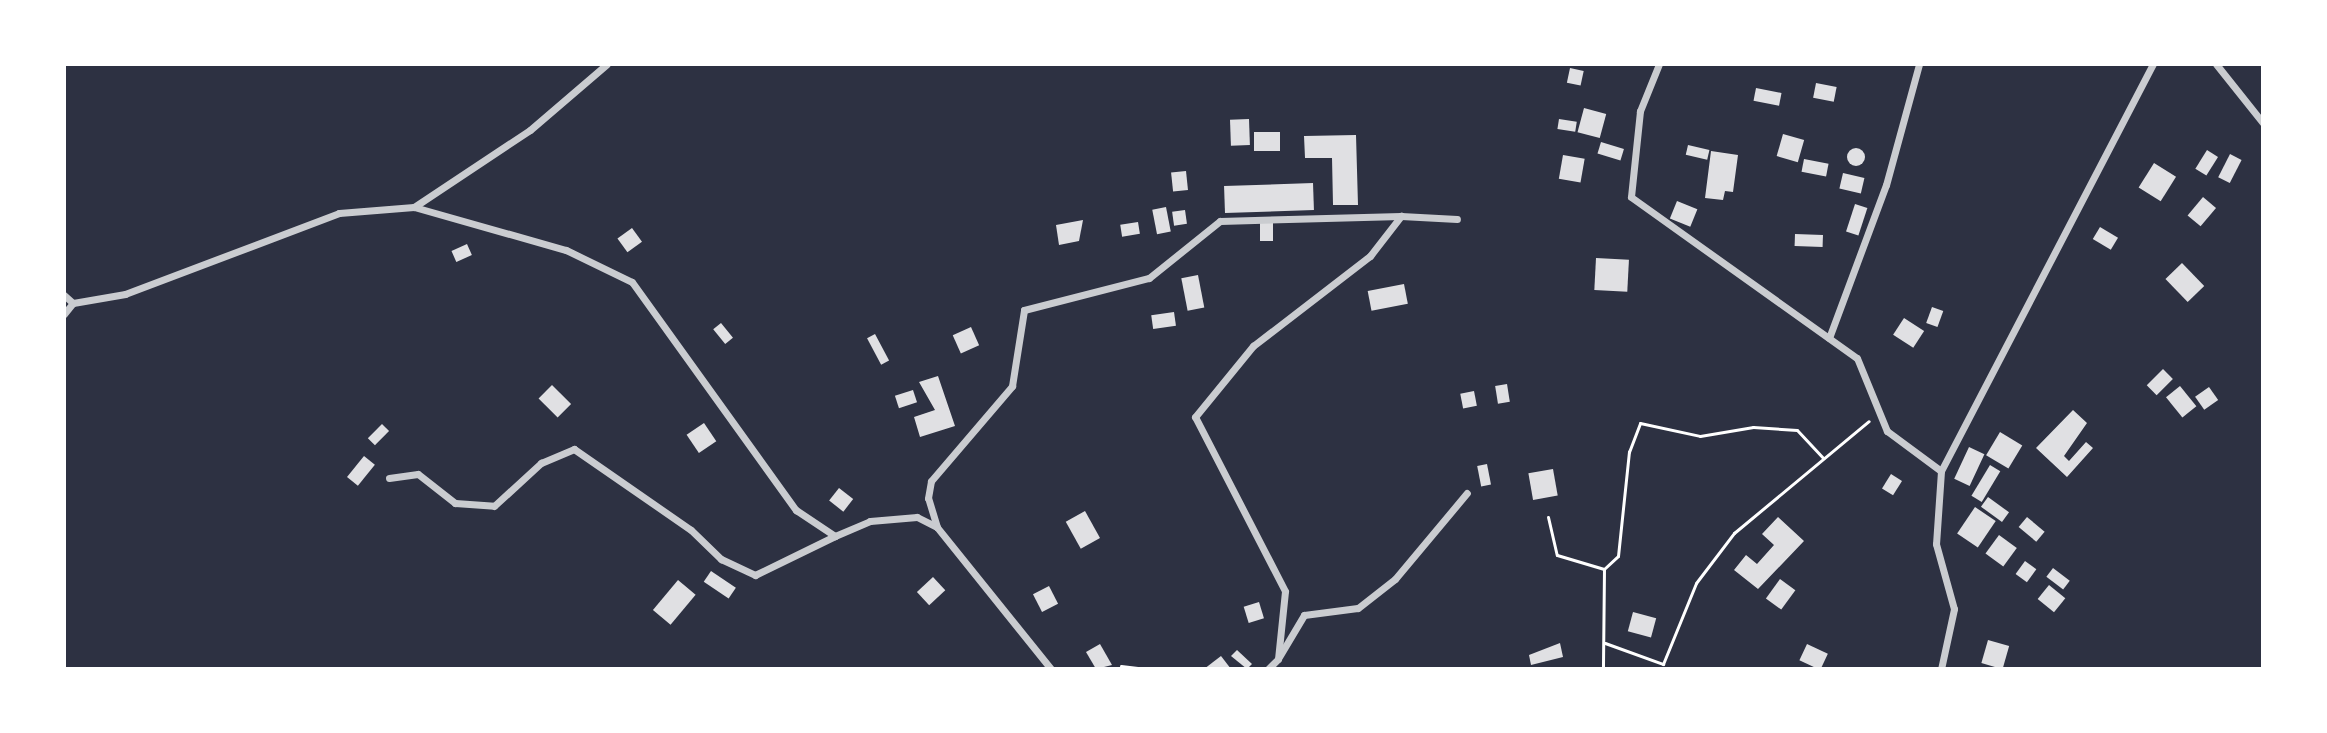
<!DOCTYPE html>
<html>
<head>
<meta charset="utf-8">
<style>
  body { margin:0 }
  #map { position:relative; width:2327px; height:733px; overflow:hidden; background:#2d3142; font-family:"Times New Roman",serif }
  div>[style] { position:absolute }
  .building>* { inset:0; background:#e0e0e3; transform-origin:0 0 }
  .round { border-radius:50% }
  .path>* { height:3px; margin:-1.5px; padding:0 1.5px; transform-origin:1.5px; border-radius:1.5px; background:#fff }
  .minor>* { height:7px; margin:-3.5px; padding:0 3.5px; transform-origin:3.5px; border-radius:3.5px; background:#caccd0 }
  span { translate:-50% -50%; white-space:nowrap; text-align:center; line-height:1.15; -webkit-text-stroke:7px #fff; paint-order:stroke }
  .frame { position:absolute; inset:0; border:66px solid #fff; pointer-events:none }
</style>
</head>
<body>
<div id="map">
  <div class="building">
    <div style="left:1570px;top:68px;width:14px;height:15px;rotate:12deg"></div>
    <div style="left:1816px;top:83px;width:21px;height:15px;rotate:11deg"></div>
    <div style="left:1756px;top:88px;width:26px;height:13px;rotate:11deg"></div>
    <div style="left:1584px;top:108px;width:23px;height:25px;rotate:15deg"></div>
    <div style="left:1249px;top:119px;width:26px;height:19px;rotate:88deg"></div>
    <div style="left:1559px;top:119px;width:18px;height:10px;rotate:9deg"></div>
    <div style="left:1280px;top:132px;width:19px;height:26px;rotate:90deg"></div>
    <div style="left:1783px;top:134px;width:22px;height:23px;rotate:16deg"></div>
    <div style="clip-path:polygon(1356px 135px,1358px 205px,1333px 205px,1332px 158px,1305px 158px,1304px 136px)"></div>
    <div style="left:1601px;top:142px;width:24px;height:12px;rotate:17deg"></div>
    <div style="left:1688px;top:145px;width:22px;height:10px;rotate:13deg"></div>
    <div class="round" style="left:1847px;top:148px;width:18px;height:18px"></div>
    <div style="left:2207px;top:150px;width:13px;height:22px;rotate:32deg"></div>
    <div style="clip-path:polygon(1711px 151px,1738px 155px,1733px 192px,1725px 191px,1723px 200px,1705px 198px)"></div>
    <div style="left:2230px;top:154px;width:13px;height:26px;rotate:27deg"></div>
    <div style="left:1563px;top:155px;width:22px;height:24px;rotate:10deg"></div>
    <div style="left:1804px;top:159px;width:25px;height:13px;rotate:11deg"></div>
    <div style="left:2154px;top:163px;width:26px;height:29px;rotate:32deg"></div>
    <div style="left:1186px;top:171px;width:19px;height:15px;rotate:84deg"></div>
    <div style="left:1843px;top:173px;width:22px;height:16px;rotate:13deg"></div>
    <div style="left:1313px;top:183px;width:27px;height:89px;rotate:88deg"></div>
    <div style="left:2203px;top:197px;width:17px;height:24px;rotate:40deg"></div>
    <div style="left:1677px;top:201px;width:22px;height:19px;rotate:22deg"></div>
    <div style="left:1855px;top:204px;width:13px;height:29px;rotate:18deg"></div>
    <div style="left:1166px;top:207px;width:25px;height:14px;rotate:79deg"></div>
    <div style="left:1185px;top:210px;width:14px;height:13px;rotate:82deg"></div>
    <div style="clip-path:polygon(1083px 220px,1079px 241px,1059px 245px,1056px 225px)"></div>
    <div style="left:1138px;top:222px;width:12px;height:18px;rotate:81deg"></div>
    <div style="left:1273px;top:223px;width:18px;height:13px;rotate:90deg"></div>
    <div style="left:2100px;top:227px;width:21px;height:14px;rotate:31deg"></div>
    <div style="left:632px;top:228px;width:17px;height:18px;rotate:54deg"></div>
    <div style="left:1795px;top:234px;width:28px;height:12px;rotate:2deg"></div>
    <div style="left:467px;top:244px;width:12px;height:17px;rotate:66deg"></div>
    <div style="left:1596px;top:258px;width:33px;height:32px;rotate:3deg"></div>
    <div style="left:2182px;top:263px;width:32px;height:23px;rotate:46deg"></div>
    <div style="left:1198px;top:275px;width:33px;height:17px;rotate:79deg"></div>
    <div style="left:1404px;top:284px;width:20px;height:37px;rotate:79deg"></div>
    <div style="left:1932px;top:307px;width:12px;height:17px;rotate:20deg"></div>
    <div style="left:1174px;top:312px;width:14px;height:23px;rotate:82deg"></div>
    <div style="left:1904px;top:318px;width:24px;height:20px;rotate:33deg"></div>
    <div style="left:721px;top:323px;width:19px;height:10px;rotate:51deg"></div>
    <div style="left:971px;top:327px;width:20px;height:20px;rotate:66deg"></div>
    <div style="left:875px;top:334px;width:30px;height:9px;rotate:62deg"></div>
    <div style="left:2163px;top:369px;width:14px;height:23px;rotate:45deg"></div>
    <div style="clip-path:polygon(938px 376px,955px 426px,920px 437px,914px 417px,935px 410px,919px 382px)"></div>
    <div style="left:1507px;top:384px;width:18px;height:12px;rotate:81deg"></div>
    <div style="left:552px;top:385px;width:27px;height:19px;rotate:45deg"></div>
    <div style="left:2180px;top:386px;width:26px;height:18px;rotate:51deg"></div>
    <div style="left:2209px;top:387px;width:16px;height:17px;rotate:55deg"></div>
    <div style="left:913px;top:390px;width:13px;height:19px;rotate:72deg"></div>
    <div style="left:1474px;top:391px;width:15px;height:14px;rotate:79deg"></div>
    <div style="clip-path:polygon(2073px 410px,2087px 423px,2064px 456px,2069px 461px,2086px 442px,2093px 448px,2067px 477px,2036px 448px)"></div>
    <div style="left:704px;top:423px;width:22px;height:21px;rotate:56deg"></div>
    <div style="left:382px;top:424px;width:10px;height:20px;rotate:45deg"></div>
    <div style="left:2000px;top:432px;width:26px;height:27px;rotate:31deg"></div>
    <div style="left:1969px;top:447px;width:17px;height:35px;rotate:25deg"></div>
    <div style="left:364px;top:456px;width:14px;height:27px;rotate:39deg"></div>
    <div style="left:1487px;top:464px;width:21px;height:10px;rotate:79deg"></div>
    <div style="left:1990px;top:465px;width:12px;height:36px;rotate:31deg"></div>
    <div style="left:1553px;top:469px;width:27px;height:25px;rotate:80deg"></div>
    <div style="left:1891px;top:474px;width:13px;height:17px;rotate:32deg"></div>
    <div style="left:839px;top:488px;width:18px;height:16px;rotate:38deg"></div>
    <div style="left:1988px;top:497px;width:26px;height:12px;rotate:36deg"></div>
    <div style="left:1975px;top:507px;width:25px;height:32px;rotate:34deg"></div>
    <div style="left:1085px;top:511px;width:31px;height:22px;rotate:61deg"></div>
    <div style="clip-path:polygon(1778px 517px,1804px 541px,1758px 589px,1734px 570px,1746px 555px,1757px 564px,1774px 545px,1762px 534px)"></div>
    <div style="left:2027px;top:517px;width:23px;height:13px;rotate:40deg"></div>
    <div style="left:1999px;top:535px;width:22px;height:23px;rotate:36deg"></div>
    <div style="left:2025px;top:561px;width:14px;height:16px;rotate:36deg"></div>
    <div style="left:2053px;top:568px;width:21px;height:11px;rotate:37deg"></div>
    <div style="left:711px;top:571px;width:30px;height:13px;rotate:34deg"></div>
    <div style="left:933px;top:577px;width:18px;height:22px;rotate:47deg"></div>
    <div style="left:1780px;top:579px;width:19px;height:24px;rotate:36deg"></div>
    <div style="left:678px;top:580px;width:23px;height:39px;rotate:40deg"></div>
    <div style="left:2049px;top:585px;width:21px;height:18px;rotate:39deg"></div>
    <div style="left:1049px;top:586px;width:20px;height:18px;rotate:63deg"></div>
    <div style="left:1259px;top:602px;width:17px;height:16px;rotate:73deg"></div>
    <div style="left:1633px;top:612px;width:24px;height:20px;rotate:15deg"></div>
    <div style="left:1988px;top:640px;width:22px;height:24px;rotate:16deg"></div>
    <div style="clip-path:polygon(1560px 643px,1563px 657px,1531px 665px,1529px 655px)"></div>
    <div style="clip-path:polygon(1100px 644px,1112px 665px,1096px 669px,1086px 652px)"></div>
    <div style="left:1807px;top:644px;width:23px;height:18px;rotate:25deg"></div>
    <div style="clip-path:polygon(1237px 650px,1252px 664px,1247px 669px,1231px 656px)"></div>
    <div style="clip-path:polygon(1221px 656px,1231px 669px,1204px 669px)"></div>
  </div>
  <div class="path">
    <div style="left:1548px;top:517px;width:39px;rotate:77deg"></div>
    <div style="left:1557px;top:555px;width:49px;rotate:16.6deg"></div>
    <div style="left:1604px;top:569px;width:100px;rotate:90.6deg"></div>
    <div style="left:1604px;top:569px;width:19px;rotate:-43deg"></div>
    <div style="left:1618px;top:556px;width:105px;rotate:-84deg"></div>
    <div style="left:1629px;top:452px;width:31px;rotate:-69deg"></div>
    <div style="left:1640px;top:423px;width:61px;rotate:12.2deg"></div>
    <div style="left:1700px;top:436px;width:54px;rotate:-9.6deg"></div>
    <div style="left:1753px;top:427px;width:44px;rotate:3.9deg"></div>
    <div style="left:1797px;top:430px;width:38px;rotate:47deg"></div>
    <div style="left:1605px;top:643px;width:62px;rotate:19.9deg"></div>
    <div style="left:1663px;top:664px;width:87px;rotate:-67.8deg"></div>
    <div style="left:1696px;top:583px;width:63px;rotate:-52.8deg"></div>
    <div style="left:1734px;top:533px;width:175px;rotate:-39.7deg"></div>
    <div style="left:1121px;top:666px;width:25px;rotate:7deg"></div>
  </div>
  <div class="minor">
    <div style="left:1659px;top:64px;width:51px;rotate:112deg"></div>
    <div style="left:1640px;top:111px;width:86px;rotate:96deg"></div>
    <div style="left:1631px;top:197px;width:277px;rotate:35.5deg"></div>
    <div style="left:1857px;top:358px;width:79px;rotate:67.7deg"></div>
    <div style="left:1887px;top:431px;width:67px;rotate:36.5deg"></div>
    <div style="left:1941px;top:471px;width:73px;rotate:93.9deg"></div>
    <div style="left:1936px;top:544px;width:67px;rotate:74.5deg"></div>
    <div style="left:1954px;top:609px;width:61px;rotate:102.2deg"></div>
    <div style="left:2216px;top:64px;width:75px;rotate:51.5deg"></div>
    <div style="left:414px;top:207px;width:139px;rotate:-33.6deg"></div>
    <div style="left:530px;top:130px;width:101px;rotate:-40.6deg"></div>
    <div style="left:64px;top:295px;width:12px;rotate:42deg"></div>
    <div style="left:64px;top:314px;width:14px;rotate:-51deg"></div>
    <div style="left:73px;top:303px;width:53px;rotate:-9.8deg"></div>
    <div style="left:125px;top:294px;width:229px;rotate:-20.7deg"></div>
    <div style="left:339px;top:213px;width:75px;rotate:-4.6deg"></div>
    <div style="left:414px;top:207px;width:158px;rotate:15.8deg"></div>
    <div style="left:566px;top:250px;width:73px;rotate:25.9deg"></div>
    <div style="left:632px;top:282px;width:281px;rotate:54.3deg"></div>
    <div style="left:796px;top:510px;width:47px;rotate:33.7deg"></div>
    <div style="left:835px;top:536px;width:38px;rotate:-23deg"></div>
    <div style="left:870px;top:521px;width:47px;rotate:-4.9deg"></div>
    <div style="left:917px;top:517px;width:22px;rotate:27deg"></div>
    <div style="left:1829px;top:338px;width:163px;rotate:-69.6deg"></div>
    <div style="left:1886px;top:185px;width:125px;rotate:-74.7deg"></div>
    <div style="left:1941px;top:471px;width:459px;rotate:-62.5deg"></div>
    <div style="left:389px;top:478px;width:29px;rotate:-8deg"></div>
    <div style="left:418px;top:474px;width:47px;rotate:38.1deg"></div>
    <div style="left:455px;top:503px;width:39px;rotate:4deg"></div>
    <div style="left:494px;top:506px;width:64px;rotate:-42.5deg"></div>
    <div style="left:541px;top:463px;width:36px;rotate:-23deg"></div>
    <div style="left:574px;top:449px;width:142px;rotate:34.7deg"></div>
    <div style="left:691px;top:530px;width:42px;rotate:44deg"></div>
    <div style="left:721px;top:559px;width:38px;rotate:25deg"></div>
    <div style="left:755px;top:575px;width:89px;rotate:-26deg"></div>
    <div style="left:1279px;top:657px;width:49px;rotate:-59.2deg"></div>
    <div style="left:1304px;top:615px;width:54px;rotate:-7.4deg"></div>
    <div style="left:1358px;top:608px;width:47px;rotate:-38.1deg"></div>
    <div style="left:1395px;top:579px;width:112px;rotate:-50.1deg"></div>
    <div style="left:1051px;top:669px;width:182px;rotate:-128.8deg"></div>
    <div style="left:937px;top:527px;width:30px;rotate:-107deg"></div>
    <div style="left:928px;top:498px;width:17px;rotate:-80deg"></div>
    <div style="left:931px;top:481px;width:125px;rotate:-49.5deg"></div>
    <div style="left:1012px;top:386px;width:77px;rotate:-81deg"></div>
    <div style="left:1024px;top:310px;width:129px;rotate:-14.4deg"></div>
    <div style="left:1149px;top:278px;width:91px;rotate:-38.8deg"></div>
    <div style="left:1220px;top:221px;width:181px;rotate:-1.6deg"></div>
    <div style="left:1268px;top:669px;width:14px;rotate:-45deg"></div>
    <div style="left:1278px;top:659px;width:68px;rotate:-84.1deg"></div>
    <div style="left:1285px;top:591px;width:196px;rotate:-117.3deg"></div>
    <div style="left:1195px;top:417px;width:92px;rotate:-50.8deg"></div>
    <div style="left:1253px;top:346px;width:148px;rotate:-37.6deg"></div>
    <div style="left:1370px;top:256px;width:51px;rotate:-52.2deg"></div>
    <div style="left:1401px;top:216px;width:56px;rotate:3.1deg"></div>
  </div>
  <div class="frame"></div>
</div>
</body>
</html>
